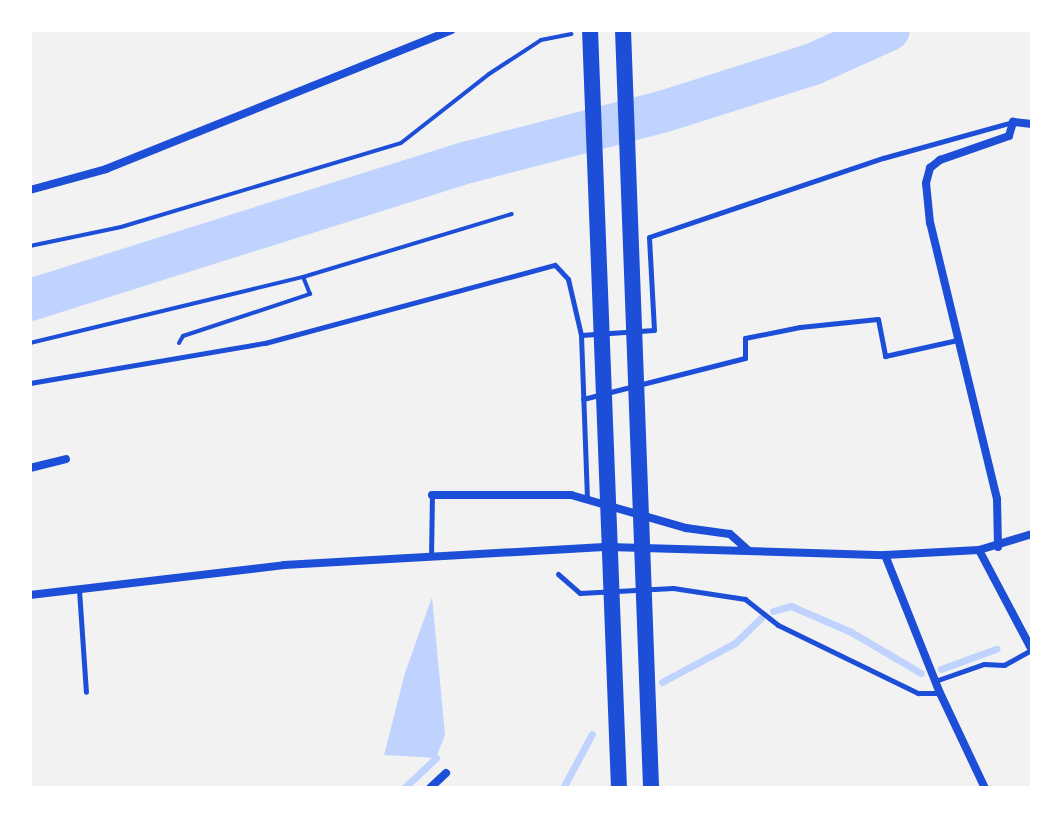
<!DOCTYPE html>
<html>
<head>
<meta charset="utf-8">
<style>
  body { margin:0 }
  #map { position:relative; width:1062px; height:818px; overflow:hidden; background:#f2f2f2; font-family:"Varela Round",sans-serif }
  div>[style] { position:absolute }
  .water>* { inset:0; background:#bfd3fe }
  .stream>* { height:7px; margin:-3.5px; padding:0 3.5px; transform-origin:3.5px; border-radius:3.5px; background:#bfd3fe }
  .river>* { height:42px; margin:-21px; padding:0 21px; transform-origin:21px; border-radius:21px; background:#bfd3fe }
  .path>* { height:4px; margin:-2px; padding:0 2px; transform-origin:2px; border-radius:2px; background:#1d4ed8 }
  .service>* { height:5px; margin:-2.5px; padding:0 2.5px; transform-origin:2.5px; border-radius:2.5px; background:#1d4ed8 }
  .minor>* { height:8px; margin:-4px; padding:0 4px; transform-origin:4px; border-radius:4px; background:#1d4ed8 }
  .trunk>* { height:16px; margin:-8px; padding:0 8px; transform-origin:8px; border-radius:8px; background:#1d4ed8 }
  span { translate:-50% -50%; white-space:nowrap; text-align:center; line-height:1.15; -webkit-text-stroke:8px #fff; paint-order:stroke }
  .frame { position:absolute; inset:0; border:32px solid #fff; pointer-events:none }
</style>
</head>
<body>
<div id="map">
  <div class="water">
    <div style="clip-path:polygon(432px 597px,445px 735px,436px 758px,384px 755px,405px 673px)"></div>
  </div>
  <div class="stream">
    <div style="left:773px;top:611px;width:19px;rotate:-16deg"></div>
    <div style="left:791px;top:606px;width:65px;rotate:23.4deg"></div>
    <div style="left:851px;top:632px;width:81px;rotate:30.4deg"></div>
    <div style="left:941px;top:669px;width:59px;rotate:-20deg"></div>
    <div style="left:662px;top:682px;width:83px;rotate:-28.1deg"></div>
    <div style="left:735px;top:643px;width:36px;rotate:-44deg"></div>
    <div style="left:404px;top:788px;width:44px;rotate:-43.2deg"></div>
    <div style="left:563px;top:788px;width:61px;rotate:-61.8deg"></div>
  </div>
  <div class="river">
    <div style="left:30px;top:300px;width:460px;rotate:-17.5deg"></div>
    <div style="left:469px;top:162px;width:203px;rotate:-14.6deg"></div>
    <div style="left:665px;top:111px;width:155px;rotate:-17.6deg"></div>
    <div style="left:813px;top:64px;width:83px;rotate:-24.1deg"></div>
  </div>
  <div class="path">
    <div style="left:30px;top:246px;width:93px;rotate:-11.8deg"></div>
    <div style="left:121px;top:227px;width:292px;rotate:-16.7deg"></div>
    <div style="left:401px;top:143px;width:112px;rotate:-38.1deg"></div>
    <div style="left:489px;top:74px;width:62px;rotate:-33.2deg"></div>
    <div style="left:541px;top:40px;width:31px;rotate:-11deg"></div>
    <div style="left:30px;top:343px;width:281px;rotate:-13.6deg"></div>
    <div style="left:303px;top:277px;width:218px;rotate:-16.8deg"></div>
    <div style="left:179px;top:343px;width:8px;rotate:-60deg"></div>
    <div style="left:183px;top:336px;width:134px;rotate:-18.3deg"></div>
    <div style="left:310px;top:294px;width:18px;rotate:-112deg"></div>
  </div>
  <div class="service">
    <div style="left:581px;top:335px;width:73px;rotate:-3.9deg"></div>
    <div style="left:654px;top:330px;width:93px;rotate:-93.1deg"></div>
    <div style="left:649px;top:237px;width:247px;rotate:-18.7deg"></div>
    <div style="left:883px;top:158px;width:135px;rotate:-15.5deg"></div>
    <div style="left:30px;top:383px;width:238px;rotate:-9.7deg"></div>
    <div style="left:265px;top:343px;width:300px;rotate:-15.1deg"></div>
    <div style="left:555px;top:265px;width:19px;rotate:47deg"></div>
    <div style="left:568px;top:279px;width:57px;rotate:76.9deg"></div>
    <div style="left:581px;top:335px;width:165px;rotate:87.9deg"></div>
    <div style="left:583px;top:399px;width:167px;rotate:-14.2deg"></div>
    <div style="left:745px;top:358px;width:20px;rotate:-90deg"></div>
    <div style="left:745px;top:338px;width:56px;rotate:-11.3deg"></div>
    <div style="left:800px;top:327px;width:78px;rotate:-5.9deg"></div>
    <div style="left:878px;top:319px;width:38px;rotate:79deg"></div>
    <div style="left:885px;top:356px;width:74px;rotate:-12.5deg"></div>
    <div style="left:431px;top:557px;width:62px;rotate:-89.1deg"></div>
    <div style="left:558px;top:574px;width:29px;rotate:41deg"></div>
    <div style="left:580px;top:593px;width:93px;rotate:-3.1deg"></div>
    <div style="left:673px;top:588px;width:73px;rotate:8.7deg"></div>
    <div style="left:745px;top:599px;width:42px;rotate:38.2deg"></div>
    <div style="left:778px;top:625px;width:156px;rotate:25.9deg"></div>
    <div style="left:918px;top:693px;width:22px"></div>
    <div style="left:79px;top:590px;width:102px;rotate:86.1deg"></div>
    <div style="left:935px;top:681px;width:52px;rotate:-19.1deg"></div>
    <div style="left:984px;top:664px;width:20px;rotate:3deg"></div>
    <div style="left:1004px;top:665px;width:31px;rotate:-29deg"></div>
  </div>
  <div class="minor">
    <div style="left:30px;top:190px;width:79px;rotate:-15.4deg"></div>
    <div style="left:106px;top:169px;width:372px;rotate:-21.9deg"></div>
    <div style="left:30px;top:468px;width:37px;rotate:-14deg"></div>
    <div style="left:432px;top:495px;width:139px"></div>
    <div style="left:571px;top:495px;width:120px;rotate:16deg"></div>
    <div style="left:686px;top:528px;width:44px;rotate:7.8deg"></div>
    <div style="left:730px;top:534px;width:24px;rotate:42deg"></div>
    <div style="left:998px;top:547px;width:48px;rotate:-91.2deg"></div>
    <div style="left:997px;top:499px;width:284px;rotate:-103.6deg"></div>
    <div style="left:930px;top:223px;width:40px;rotate:-95.7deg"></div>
    <div style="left:926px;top:183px;width:16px;rotate:-75deg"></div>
    <div style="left:930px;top:168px;width:13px;rotate:-39deg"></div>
    <div style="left:940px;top:160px;width:73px;rotate:-19.2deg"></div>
    <div style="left:1009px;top:136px;width:15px;rotate:-74deg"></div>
    <div style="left:1013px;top:122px;width:19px;rotate:6deg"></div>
    <div style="left:979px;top:550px;width:113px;rotate:62.1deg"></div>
    <div style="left:885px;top:555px;width:149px;rotate:68.3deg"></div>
    <div style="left:940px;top:693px;width:105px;rotate:64.7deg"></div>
    <div style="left:30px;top:595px;width:256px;rotate:-6.7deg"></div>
    <div style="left:284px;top:565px;width:325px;rotate:-3.2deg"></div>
    <div style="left:609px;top:547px;width:276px;rotate:1.7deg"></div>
    <div style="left:885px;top:555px;width:94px;rotate:-3deg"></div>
    <div style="left:979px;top:550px;width:55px;rotate:-16.8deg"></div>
    <div style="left:430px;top:788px;width:22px;rotate:-43deg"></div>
  </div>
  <div class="trunk">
    <div style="left:590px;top:30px;width:759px;rotate:87.81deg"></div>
    <div style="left:623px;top:30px;width:759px;rotate:87.88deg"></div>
  </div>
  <div class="frame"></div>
</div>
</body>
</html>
